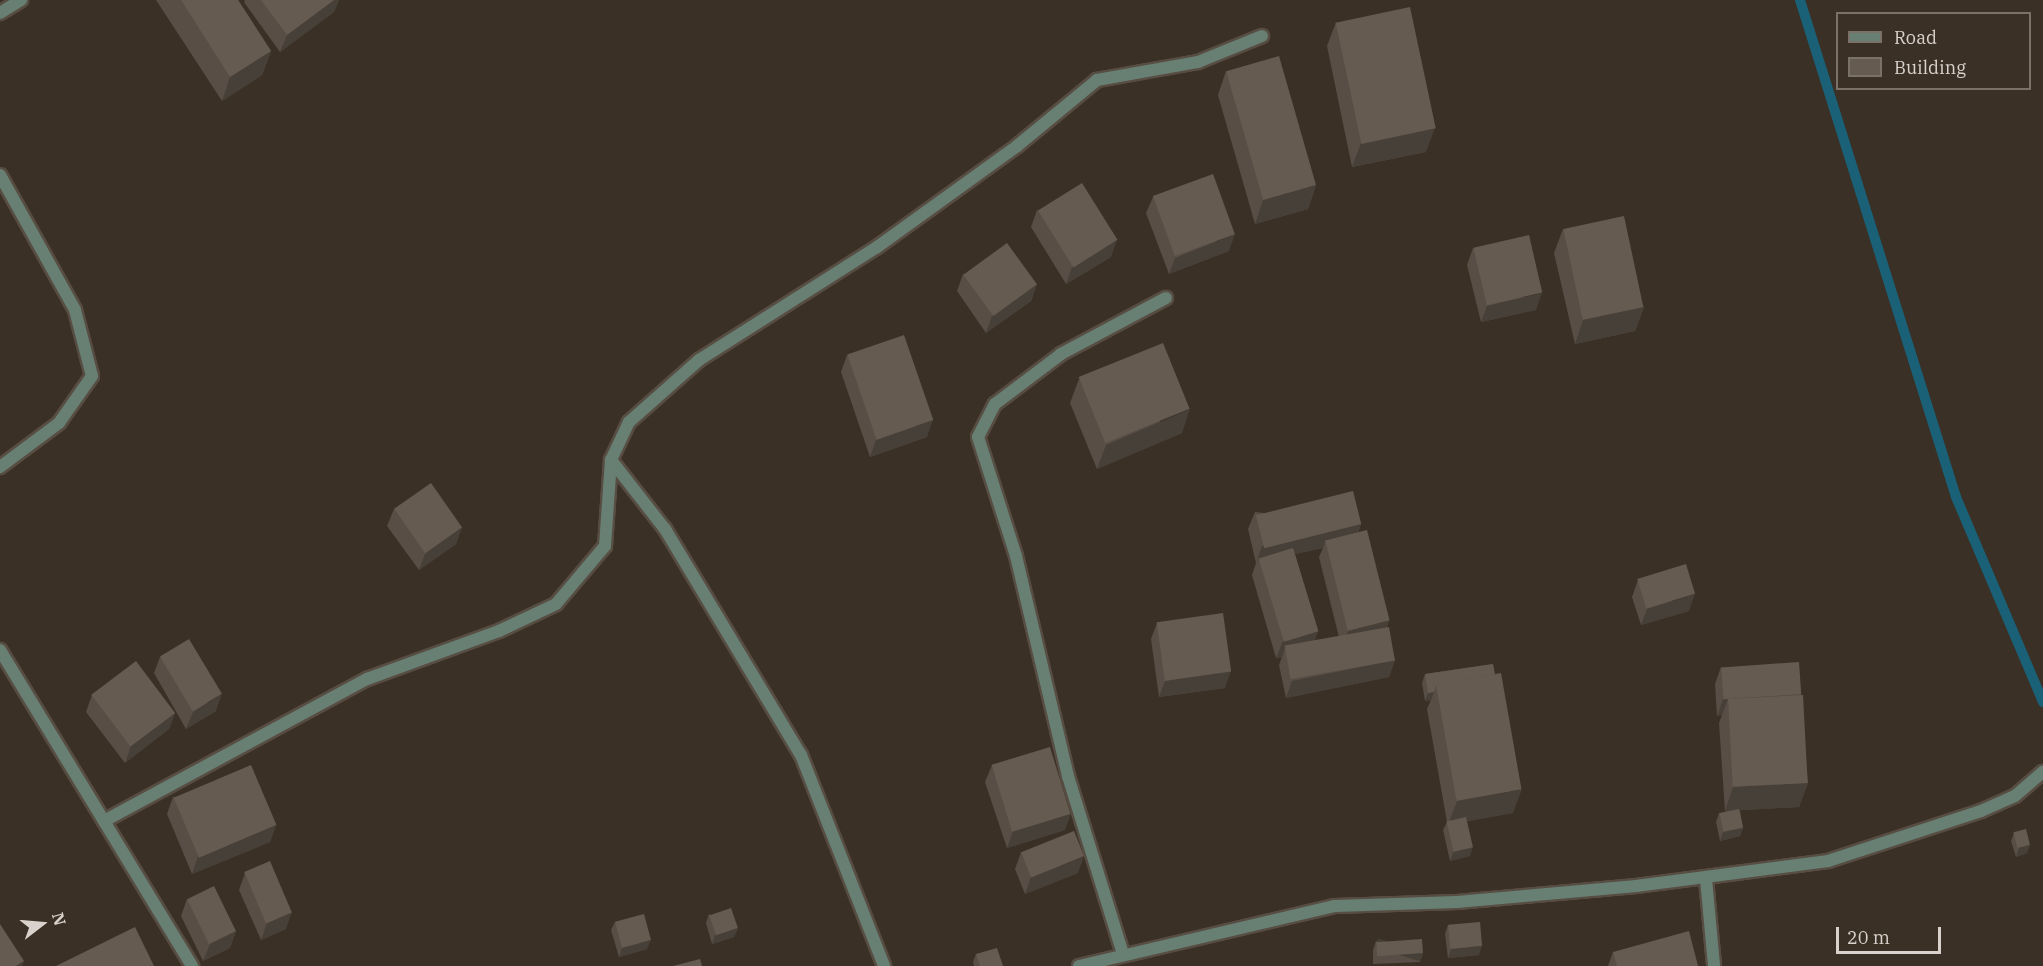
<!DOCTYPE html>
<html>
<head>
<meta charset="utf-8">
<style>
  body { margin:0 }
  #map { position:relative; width:2043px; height:966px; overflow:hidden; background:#3a3025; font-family:"IBM Plex Serif",serif }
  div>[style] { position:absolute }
  .stream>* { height:10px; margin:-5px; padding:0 5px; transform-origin:5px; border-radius:5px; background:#1a6178 }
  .roads { filter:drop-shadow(2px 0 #574d43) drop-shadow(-2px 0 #574d43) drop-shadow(0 2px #574d43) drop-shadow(0 -2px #574d43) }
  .minor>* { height:12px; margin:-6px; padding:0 6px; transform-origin:6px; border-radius:6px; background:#688073 }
  .wall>* { inset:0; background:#584e45 }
  .shaded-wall>* { inset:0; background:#474038; transform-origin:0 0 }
  .building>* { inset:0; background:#665b50; transform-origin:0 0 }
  span { translate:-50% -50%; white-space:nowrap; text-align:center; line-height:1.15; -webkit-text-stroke:4.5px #3a3025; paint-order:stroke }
  .legend { position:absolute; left:1836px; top:12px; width:195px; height:78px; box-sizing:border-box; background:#3a3025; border:2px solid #7a7168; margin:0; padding:8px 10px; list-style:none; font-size:18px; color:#d9d2cc }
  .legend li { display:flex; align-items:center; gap:12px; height:30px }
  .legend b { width:30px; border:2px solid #7a7168 }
  .north { position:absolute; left:12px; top:894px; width:60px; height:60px; -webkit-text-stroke:4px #3a3025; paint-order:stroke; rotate:74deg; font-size:16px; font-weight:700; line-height:24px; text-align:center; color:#d9d2cc }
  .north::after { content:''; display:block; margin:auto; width:21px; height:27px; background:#d9d2cc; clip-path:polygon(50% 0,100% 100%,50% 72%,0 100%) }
  .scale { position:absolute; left:1836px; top:927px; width:105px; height:27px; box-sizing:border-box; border:3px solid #d9d2cc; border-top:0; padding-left:8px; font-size:18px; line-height:21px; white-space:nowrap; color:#d9d2cc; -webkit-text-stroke:4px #3a3025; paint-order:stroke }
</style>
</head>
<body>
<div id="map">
  <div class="stream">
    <div style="left:1800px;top:0;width:521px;rotate:72.57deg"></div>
    <div style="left:1956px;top:497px;width:223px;rotate:67deg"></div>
  </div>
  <div class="roads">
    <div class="minor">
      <div style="left:0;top:13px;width:25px;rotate:-32deg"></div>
      <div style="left:0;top:175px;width:154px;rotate:60.9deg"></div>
      <div style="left:75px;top:310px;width:68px;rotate:75.6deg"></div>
      <div style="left:92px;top:376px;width:57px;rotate:125.1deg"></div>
      <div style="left:59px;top:423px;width:74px;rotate:143.3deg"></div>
      <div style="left:611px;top:460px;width:88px;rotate:52deg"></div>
      <div style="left:665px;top:529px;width:264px;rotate:59deg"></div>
      <div style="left:801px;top:755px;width:227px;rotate:68.5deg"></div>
      <div style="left:0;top:650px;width:370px;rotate:58.7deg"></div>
      <div style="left:104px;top:821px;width:299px;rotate:-28.4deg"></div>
      <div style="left:367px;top:679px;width:140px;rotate:-20deg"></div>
      <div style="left:499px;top:631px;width:63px;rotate:-25.3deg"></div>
      <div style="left:556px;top:604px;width:76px;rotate:-49.8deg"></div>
      <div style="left:605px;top:546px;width:86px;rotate:-86deg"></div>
      <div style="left:611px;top:460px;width:42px;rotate:-64.7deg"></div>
      <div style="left:629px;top:422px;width:94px;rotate:-41.5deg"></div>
      <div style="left:699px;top:360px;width:211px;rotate:-32.4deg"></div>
      <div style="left:877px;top:247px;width:173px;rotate:-35.8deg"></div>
      <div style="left:1017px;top:146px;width:104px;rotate:-39.5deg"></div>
      <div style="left:1097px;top:80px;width:103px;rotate:-10.1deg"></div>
      <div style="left:1198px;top:62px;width:69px;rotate:-22.1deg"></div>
      <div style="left:1706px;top:879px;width:87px;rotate:84.7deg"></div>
      <div style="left:1123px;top:954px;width:186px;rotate:-107.2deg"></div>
      <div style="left:1068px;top:776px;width:226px;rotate:-103.3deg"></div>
      <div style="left:1016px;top:556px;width:125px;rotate:-107.7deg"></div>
      <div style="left:978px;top:437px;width:37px;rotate:-63deg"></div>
      <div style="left:995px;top:404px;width:83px;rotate:-37.1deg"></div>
      <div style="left:1061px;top:354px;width:119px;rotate:-28.1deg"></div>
      <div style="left:1079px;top:966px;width:263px;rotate:-13.2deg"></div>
      <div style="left:1335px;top:906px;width:122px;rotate:-1.9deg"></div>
      <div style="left:1457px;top:902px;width:180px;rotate:-5.1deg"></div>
      <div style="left:1636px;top:886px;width:194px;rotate:-7.4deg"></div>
      <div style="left:1828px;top:861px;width:161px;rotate:-18.1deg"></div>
      <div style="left:1981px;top:811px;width:37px;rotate:-24deg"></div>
      <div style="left:2015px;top:796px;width:37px;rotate:-41deg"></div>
    </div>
  </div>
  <div class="wall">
    <div style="clip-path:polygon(156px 0,238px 0,271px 51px,262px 75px,222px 101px)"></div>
    <div style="clip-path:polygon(245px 0,339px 0,334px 12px,280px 52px,244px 2px)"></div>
    <div style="clip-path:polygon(1336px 22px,1426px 152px,1352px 167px,1327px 46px)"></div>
    <div style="clip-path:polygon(1226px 71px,1316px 185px,1308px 209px,1255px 224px,1218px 95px)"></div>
    <div style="clip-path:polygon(1153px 197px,1229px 251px,1169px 274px,1146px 213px)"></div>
    <div style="clip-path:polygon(1037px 210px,1111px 257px,1066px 284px,1031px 227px)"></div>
    <div style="clip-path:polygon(1563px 229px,1644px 307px,1635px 331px,1575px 344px,1554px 253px)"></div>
    <div style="clip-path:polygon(1473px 248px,1536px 310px,1481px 322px,1467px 265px)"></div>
    <div style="clip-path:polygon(963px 274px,1037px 284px,1031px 301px,986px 333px,957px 291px)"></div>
    <div style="clip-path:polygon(847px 355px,927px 437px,870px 457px,841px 372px)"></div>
    <div style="clip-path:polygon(1079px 379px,1182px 433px,1097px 469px,1070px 403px)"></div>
    <div style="clip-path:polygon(394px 509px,462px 527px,456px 544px,419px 570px,387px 526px)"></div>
    <div style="clip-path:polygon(evenodd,1255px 512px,1361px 524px,1358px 533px,1389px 620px,1387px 627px,1395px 660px,1389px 677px,1286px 698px,1279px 665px,1282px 657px,1276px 658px,1252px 575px,1256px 563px,1248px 529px,1255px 512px,1323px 548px,1319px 557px,1339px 637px,1314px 642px,1318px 631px,1295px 554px,1323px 548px)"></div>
    <div style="clip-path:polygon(1638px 580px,1689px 611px,1641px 625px,1632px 597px)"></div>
    <div style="clip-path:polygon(1157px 623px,1225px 688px,1159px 697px,1151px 639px)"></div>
    <div style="clip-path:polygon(160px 657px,216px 711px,186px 729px,154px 673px)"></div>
    <div style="clip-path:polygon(1493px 664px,1513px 813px,1467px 821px,1470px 856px,1450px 861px,1443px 830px,1447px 822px,1427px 709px,1431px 700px,1425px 701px,1422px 683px,1425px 674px)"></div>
    <div style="clip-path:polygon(1721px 667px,1801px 694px,1808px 783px,1799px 807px,1740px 810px,1743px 828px,1740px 836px,1720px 841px,1716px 822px,1719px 813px,1732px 810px,1725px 811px,1719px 723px,1722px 715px,1717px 716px,1715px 684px)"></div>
    <div style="clip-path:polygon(92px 695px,175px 713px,169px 729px,125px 763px,86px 712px)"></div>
    <div style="clip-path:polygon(992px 765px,1065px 830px,1007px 848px,985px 782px)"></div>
    <div style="clip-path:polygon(173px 797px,276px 825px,270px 842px,192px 874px,167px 814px)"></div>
    <div style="clip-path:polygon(2014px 833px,2030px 845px,2027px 853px,2016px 857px,2011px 841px)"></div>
    <div style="clip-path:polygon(1021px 852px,1078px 873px,1025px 894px,1015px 869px)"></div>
    <div style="clip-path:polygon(245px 873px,286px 929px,261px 940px,239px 890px)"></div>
    <div style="clip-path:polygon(187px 899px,236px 931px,230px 948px,203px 961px,181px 916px)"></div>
    <div style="clip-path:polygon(709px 914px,738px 928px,734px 937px,712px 944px,706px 923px)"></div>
    <div style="clip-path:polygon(615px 922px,647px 949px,619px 957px,611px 930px)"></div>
    <div style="clip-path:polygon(1448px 925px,1479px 955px,1448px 958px,1445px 934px)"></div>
    <div style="clip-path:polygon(1376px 941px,1423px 953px,1420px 962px,1373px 964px,1373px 950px)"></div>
    <div style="clip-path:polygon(1613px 952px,1698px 966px,1608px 966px)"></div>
    <div style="clip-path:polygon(976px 954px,1003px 966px,974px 966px,973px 962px)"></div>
  </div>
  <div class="shaded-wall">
    <div style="clip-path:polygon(334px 0,339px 0,334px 12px,280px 52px,287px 35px)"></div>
    <div style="clip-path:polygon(271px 51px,262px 75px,222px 101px,230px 77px)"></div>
    <div style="clip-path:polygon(1435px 128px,1426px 152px,1352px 167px,1361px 143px)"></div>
    <div style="clip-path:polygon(1316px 185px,1308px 209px,1255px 224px,1263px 200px)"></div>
    <div style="clip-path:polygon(1235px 234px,1229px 251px,1169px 274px,1175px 258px)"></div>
    <div style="clip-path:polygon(1117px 240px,1111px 257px,1066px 284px,1072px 267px)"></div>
    <div style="clip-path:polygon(1037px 284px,1031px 301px,986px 333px,992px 316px)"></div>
    <div style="clip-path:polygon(1542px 293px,1536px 310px,1481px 322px,1487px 306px)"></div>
    <div style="clip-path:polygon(1644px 307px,1635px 331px,1575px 344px,1583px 320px)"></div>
    <div style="clip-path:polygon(1190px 409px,1182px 433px,1097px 469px,1106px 445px)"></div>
    <div style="clip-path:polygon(933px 420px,927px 437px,870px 457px,876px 440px)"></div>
    <div style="clip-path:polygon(1361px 524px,1355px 541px,1325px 541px,1323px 548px,1259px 562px,1258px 558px,1256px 563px,1262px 546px)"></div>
    <div style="clip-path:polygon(462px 527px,456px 544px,419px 570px,425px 554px)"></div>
    <div style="clip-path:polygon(1695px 594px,1689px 611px,1641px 625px,1647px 609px)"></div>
    <div style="clip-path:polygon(1389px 620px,1383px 637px,1342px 648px,1348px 631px)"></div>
    <div style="clip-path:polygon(1318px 631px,1312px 648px,1285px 648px,1282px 657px,1276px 658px,1283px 641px)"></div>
    <div style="clip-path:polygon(1395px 660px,1389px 677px,1286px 698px,1292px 681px)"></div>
    <div style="clip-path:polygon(1231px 671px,1225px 688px,1159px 697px,1165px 681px)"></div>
    <div style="clip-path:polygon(1434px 692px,1431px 700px,1425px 701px,1428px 693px)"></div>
    <div style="clip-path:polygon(222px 694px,216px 711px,186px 729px,193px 712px)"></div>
    <div style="clip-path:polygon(1801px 694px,1728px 699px,1722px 715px,1717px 716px,1723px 699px)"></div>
    <div style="clip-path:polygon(175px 713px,169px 729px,125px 763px,131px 746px)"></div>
    <div style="clip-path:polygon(1808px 783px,1799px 807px,1725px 811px,1733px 787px)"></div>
    <div style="clip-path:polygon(1522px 789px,1513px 813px,1448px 825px,1457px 801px)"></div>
    <div style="clip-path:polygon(1071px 814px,1065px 830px,1007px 848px,1013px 831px)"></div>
    <div style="clip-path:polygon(276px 825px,270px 842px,192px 874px,198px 857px)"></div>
    <div style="clip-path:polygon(1743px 828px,1740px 836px,1720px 841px,1723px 832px)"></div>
    <div style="clip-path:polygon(2030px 845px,2027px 853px,2016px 857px,2019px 848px)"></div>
    <div style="clip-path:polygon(1473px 847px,1470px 856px,1450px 861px,1453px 852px)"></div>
    <div style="clip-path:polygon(1084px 856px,1078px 873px,1025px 894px,1031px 877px)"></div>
    <div style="clip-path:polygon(292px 912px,286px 929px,261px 940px,267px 923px)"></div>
    <div style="clip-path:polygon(738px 928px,734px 937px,712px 944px,715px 935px)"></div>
    <div style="clip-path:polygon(236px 931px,230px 948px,203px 961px,210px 944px)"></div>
    <div style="clip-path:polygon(651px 940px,647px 949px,619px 957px,622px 948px)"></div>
    <div style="clip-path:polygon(1482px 946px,1479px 955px,1448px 958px,1451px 949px)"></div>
    <div style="left:1423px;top:953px;width:9px;height:47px;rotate:108deg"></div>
    <div style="clip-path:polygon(24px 961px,22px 966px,16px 966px)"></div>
  </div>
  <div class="building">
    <div style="clip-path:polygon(181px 0,238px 0,271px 51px,230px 77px)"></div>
    <div style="clip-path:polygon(261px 0,334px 0,287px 35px)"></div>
    <div style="left:1410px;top:7px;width:124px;height:76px;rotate:78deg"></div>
    <div style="left:1279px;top:56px;width:134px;height:55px;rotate:74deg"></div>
    <div style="left:1213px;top:174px;width:64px;height:64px;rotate:70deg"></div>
    <div style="left:1082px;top:183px;width:67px;height:52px;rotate:58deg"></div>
    <div style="left:1624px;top:216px;width:93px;height:62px;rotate:78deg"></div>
    <div style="left:1529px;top:235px;width:59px;height:57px;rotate:77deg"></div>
    <div style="left:1007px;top:243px;width:51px;height:54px;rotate:54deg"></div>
    <div style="left:904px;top:335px;width:90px;height:60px;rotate:71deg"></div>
    <div style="left:1163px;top:343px;width:71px;height:91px;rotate:68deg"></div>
    <div style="left:431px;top:483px;width:54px;height:45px;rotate:55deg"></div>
    <div style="left:1353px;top:491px;width:34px;height:100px;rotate:76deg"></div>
    <div style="left:1367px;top:530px;width:93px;height:43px;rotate:76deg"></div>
    <div style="left:1293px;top:548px;width:87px;height:36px;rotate:73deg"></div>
    <div style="left:1686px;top:564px;width:31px;height:51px;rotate:73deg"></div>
    <div style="left:1223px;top:613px;width:59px;height:67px;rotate:82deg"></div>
    <div style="left:1389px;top:627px;width:34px;height:106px;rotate:80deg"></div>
    <div style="left:189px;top:639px;width:64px;height:34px;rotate:59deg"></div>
    <div style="left:136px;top:661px;width:65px;height:56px;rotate:53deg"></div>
    <div style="left:1799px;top:662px;width:32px;height:78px;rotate:86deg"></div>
    <div style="clip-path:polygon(1493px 664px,1495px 674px,1436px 685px,1434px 692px,1428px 693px,1425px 674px)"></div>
    <div style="left:1501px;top:673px;width:118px;height:66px;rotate:80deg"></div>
    <div style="left:1803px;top:695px;width:88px;height:75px;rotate:87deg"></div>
    <div style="left:1050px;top:747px;width:70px;height:61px;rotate:73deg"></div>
    <div style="left:251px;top:765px;width:65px;height:84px;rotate:67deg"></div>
    <div style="left:1739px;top:809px;width:19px;height:20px;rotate:78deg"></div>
    <div style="left:1466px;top:817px;width:31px;height:20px;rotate:77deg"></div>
    <div style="left:2026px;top:829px;width:16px;height:13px;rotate:76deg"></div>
    <div style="left:1074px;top:831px;width:27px;height:57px;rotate:68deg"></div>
    <div style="left:270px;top:861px;width:56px;height:28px;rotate:67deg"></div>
    <div style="left:214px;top:886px;width:50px;height:30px;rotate:64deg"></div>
    <div style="left:731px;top:908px;width:21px;height:23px;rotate:71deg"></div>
    <div style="left:644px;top:914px;width:27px;height:30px;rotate:75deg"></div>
    <div style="left:1480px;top:922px;width:24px;height:32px;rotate:85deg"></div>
    <div style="clip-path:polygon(0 924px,24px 961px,16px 966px,0 966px)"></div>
    <div style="clip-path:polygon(135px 927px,154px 966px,56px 966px)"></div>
    <div style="clip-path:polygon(1689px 931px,1698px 966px,1617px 966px,1613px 952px)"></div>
    <div style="left:1422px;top:939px;width:14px;height:46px;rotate:86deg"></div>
    <div style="clip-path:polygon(997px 948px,1003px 966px,980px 966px,976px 954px)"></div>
    <div style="clip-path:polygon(700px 959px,702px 966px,673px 966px)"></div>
  </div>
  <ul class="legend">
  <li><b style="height:8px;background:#688073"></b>Road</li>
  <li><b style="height:16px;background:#665b50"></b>Building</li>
  </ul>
  <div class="north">N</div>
  <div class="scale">20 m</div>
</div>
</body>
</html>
